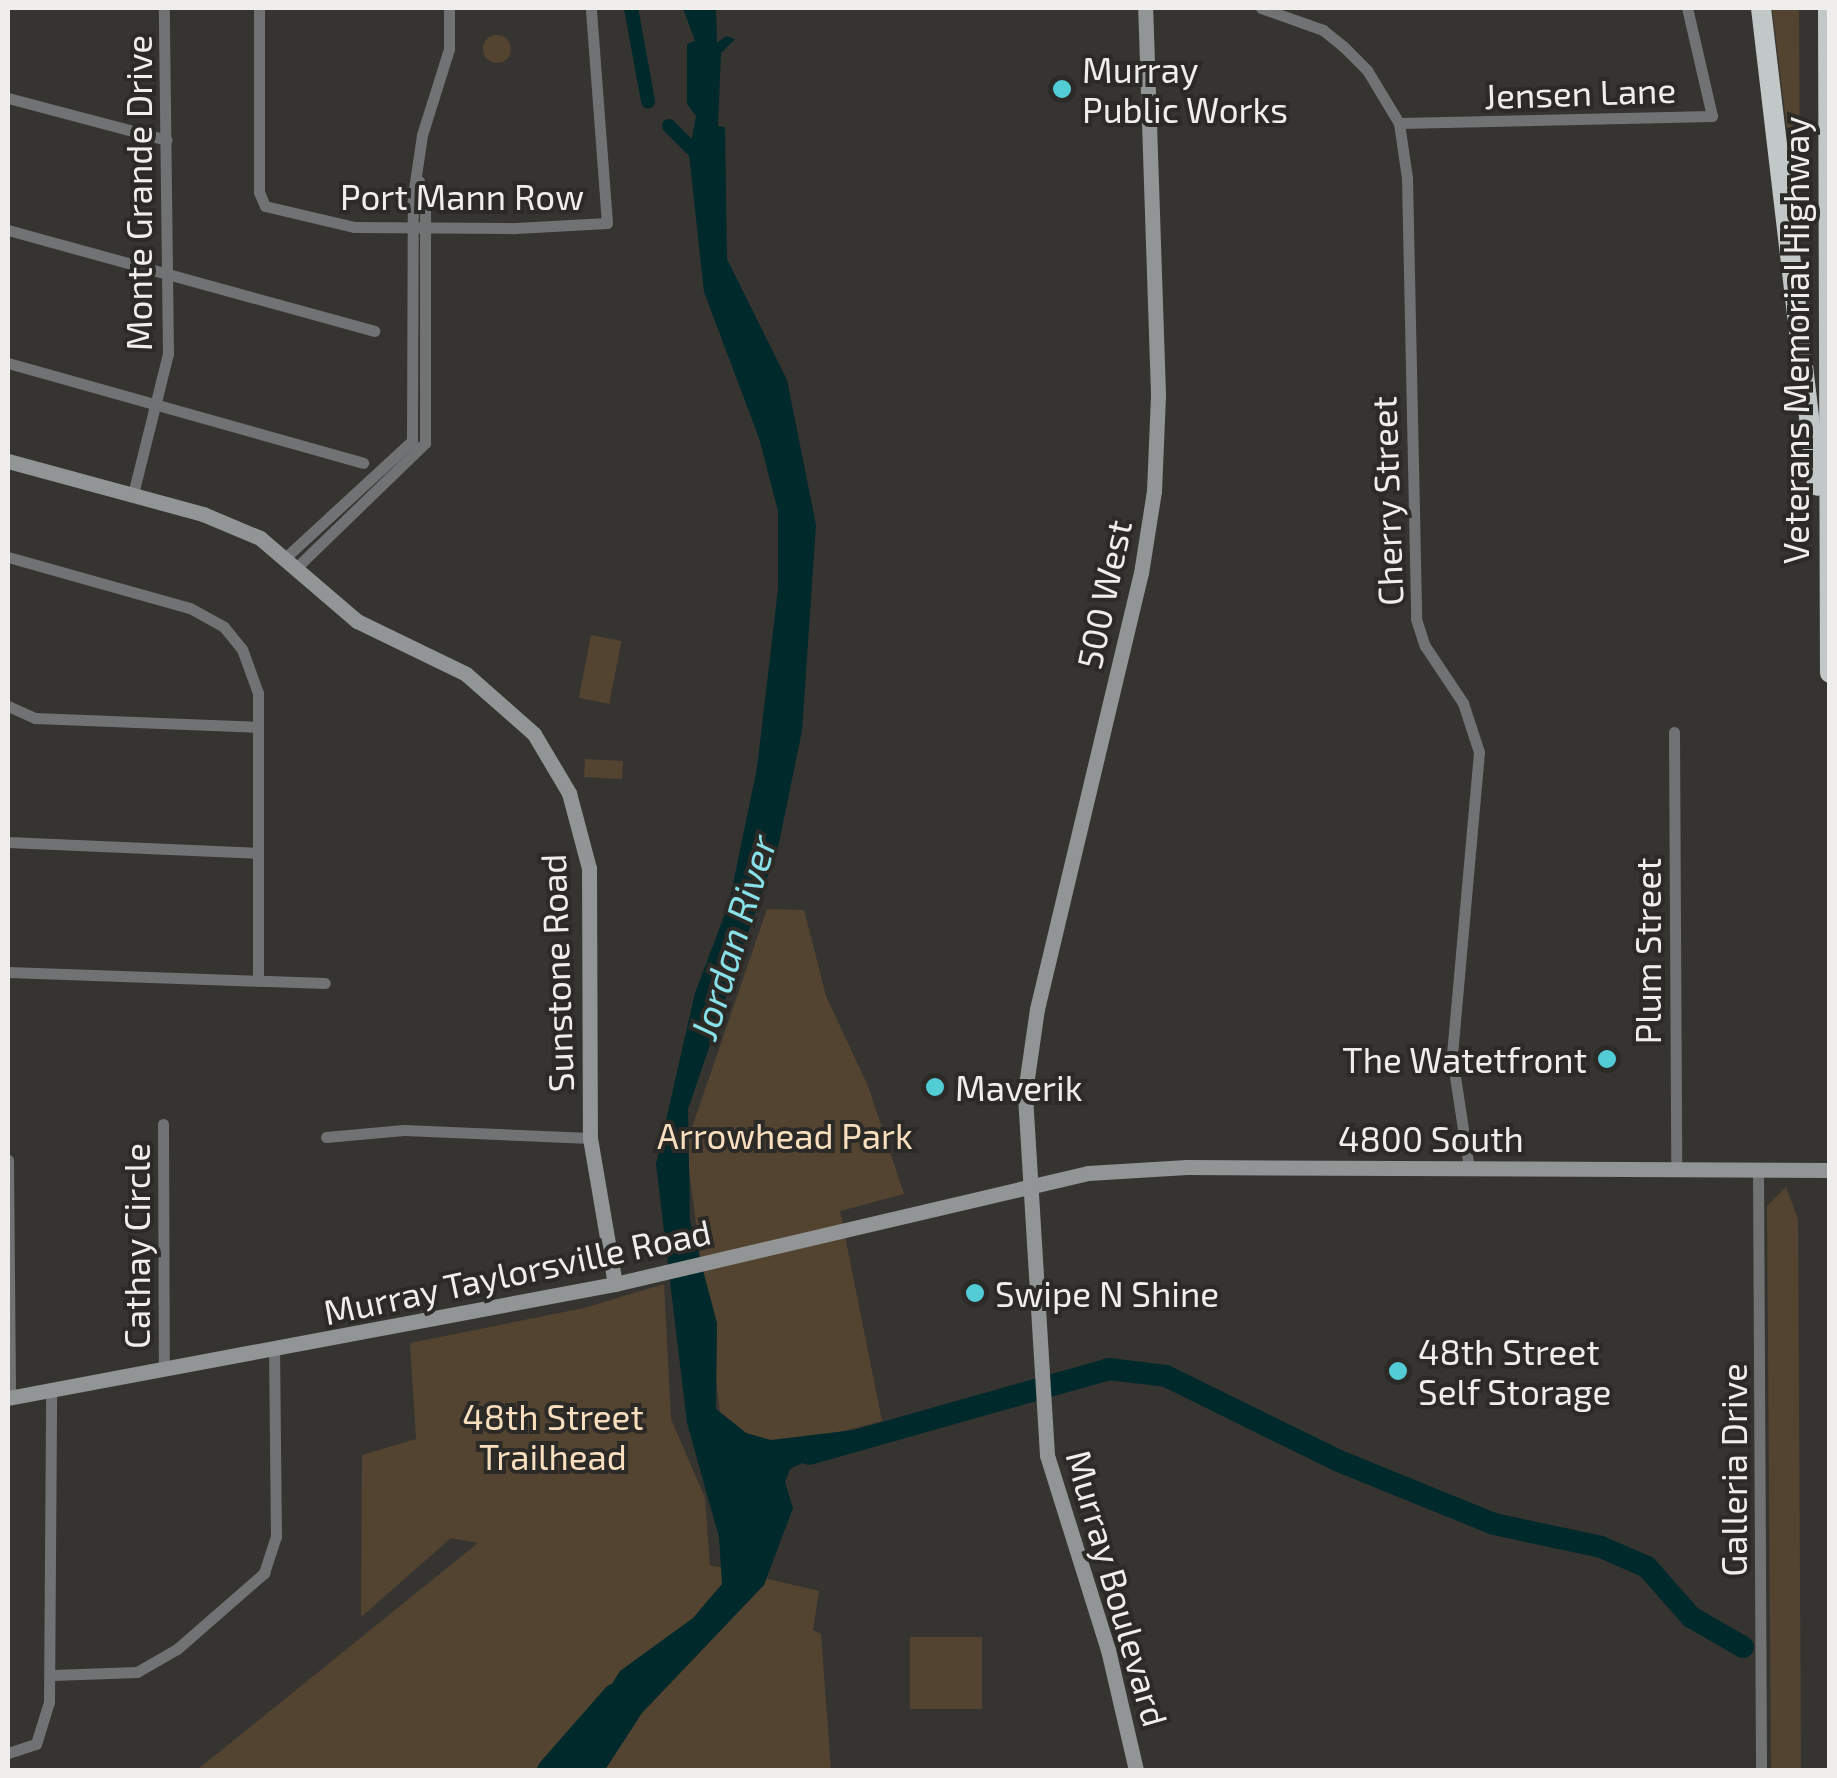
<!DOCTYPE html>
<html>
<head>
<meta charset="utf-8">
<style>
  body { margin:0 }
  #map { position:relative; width:1837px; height:1778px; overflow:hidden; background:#363431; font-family:"Exo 2",sans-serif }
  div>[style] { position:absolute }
  .green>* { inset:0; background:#534431; transform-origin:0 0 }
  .round { border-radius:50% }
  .water>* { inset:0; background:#00292c }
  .canal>* { height:14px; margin:-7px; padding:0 7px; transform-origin:7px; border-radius:7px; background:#00292c }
  .river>* { height:22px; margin:-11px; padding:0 11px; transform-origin:11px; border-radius:11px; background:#00292c }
  .street>* { height:11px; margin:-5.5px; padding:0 5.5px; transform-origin:5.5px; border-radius:5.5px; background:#707273 }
  .secondary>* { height:15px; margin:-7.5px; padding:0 7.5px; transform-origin:7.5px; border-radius:7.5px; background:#919595 }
  .highway>* { height:20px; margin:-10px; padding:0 10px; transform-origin:10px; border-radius:10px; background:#c2c8c8 }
  .dots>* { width:28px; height:28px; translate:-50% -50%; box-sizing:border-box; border:5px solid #2c2a27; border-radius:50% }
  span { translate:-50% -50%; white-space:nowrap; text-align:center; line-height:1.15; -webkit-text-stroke:8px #2c2a27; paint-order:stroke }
  .poi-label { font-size:35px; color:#efeeec }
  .left { translate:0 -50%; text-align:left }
  .right { translate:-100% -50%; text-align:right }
  .street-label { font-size:35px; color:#efeeec }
  .park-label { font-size:35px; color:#f9dfbe }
  .water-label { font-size:38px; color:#88e1e8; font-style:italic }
  .frame { position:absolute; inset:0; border:10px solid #efeeec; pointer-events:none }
</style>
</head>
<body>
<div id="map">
  <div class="green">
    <div style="clip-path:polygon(1772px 8px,1799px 8px,1800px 210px,1797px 210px)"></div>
    <div class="round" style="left:483px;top:35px;width:28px;height:28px"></div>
    <div style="left:591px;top:635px;width:31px;height:64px;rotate:11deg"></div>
    <div style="left:585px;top:759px;width:38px;height:18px;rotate:3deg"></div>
    <div style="clip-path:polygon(767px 909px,804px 910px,826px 996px,868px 1086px,904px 1194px,840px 1211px,882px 1421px,792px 1444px,754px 1439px,720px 1412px,686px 1145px)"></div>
    <div style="clip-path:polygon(1786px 1187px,1798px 1219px,1801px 1770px,1771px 1770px,1767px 1206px)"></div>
    <div style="clip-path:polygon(664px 1284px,671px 1419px,705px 1498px,710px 1565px,819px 1591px,813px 1630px,821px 1634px,831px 1770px,197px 1770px,478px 1543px,451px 1538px,361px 1617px,362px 1455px,416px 1439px,410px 1343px,584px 1308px)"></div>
    <div style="left:910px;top:1637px;width:72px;height:72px"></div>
  </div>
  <div class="water">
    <div style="clip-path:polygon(683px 8px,716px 8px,717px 43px,726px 36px,735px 39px,721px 53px,718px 126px,725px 127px,727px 259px,787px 380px,816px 525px,802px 731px,779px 843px,688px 1109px,690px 1221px,717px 1323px,716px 1409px,746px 1433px,771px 1440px,879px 1427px,790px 1469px,785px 1482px,793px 1508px,764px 1585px,642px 1713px,605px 1770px,558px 1770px,620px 1671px,693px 1618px,722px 1584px,719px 1537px,687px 1423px,656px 1164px,695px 993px,729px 903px,757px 768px,778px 589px,778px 511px,759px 438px,704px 292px,689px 154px,696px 116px,687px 104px,687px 44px,695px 41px)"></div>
  </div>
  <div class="canal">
    <div style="left:631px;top:8px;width:95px;rotate:79.6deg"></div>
    <div style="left:669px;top:126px;width:44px;rotate:45deg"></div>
  </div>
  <div class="river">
    <div style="left:809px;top:1454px;width:312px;rotate:-15.8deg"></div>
    <div style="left:1109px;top:1369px;width:57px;rotate:7deg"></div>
    <div style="left:1166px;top:1376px;width:193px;rotate:26.2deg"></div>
    <div style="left:1339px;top:1461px;width:167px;rotate:22.1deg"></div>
    <div style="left:1494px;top:1524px;width:109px;rotate:12.1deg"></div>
    <div style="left:1601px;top:1547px;width:50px;rotate:23.5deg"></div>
    <div style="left:1647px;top:1567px;width:67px;rotate:48.7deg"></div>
    <div style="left:1691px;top:1617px;width:60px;rotate:30deg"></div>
    <div style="left:548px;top:1770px;width:100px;rotate:-48.7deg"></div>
  </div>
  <div class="street">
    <div style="left:259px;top:8px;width:184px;rotate:90deg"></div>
    <div style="left:259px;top:192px;width:15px;rotate:67deg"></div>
    <div style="left:265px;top:206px;width:91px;rotate:13.3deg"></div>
    <div style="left:354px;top:227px;width:162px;rotate:0.4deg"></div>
    <div style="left:516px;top:228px;width:91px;rotate:-3.1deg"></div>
    <div style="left:607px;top:223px;width:216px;rotate:-94.3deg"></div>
    <div style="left:1261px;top:8px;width:66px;rotate:19.5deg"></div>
    <div style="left:1323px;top:30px;width:26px;rotate:39deg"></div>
    <div style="left:1343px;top:46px;width:34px;rotate:45deg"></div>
    <div style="left:1367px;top:70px;width:62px;rotate:58.9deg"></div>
    <div style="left:1399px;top:123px;width:56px;rotate:81.7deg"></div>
    <div style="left:1407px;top:178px;width:441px;rotate:88.8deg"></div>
    <div style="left:1416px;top:619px;width:28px;rotate:72deg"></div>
    <div style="left:1425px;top:646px;width:69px;rotate:56.3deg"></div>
    <div style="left:1463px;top:703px;width:52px;rotate:71.9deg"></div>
    <div style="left:1479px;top:752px;width:306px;rotate:95.1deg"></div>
    <div style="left:1452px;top:1057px;width:112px;rotate:81.3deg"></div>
    <div style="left:8px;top:98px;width:164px;rotate:14.8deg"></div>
    <div style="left:1399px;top:123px;width:313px;rotate:-1.3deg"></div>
    <div style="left:1712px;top:116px;width:111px;rotate:-103deg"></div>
    <div style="left:8px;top:230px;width:380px;rotate:15.4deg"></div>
    <div style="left:8px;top:363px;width:369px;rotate:15.7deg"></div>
    <div style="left:133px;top:494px;width:144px;rotate:-76deg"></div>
    <div style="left:168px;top:354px;width:346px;rotate:-90.7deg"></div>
    <div style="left:8px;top:557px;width:189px;rotate:15.7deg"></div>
    <div style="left:190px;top:608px;width:39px;rotate:29deg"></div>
    <div style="left:224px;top:627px;width:28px;rotate:51deg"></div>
    <div style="left:242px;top:649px;width:47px;rotate:70deg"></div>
    <div style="left:258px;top:693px;width:288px;rotate:90deg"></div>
    <div style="left:285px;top:558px;width:173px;rotate:-42.7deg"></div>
    <div style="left:412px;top:441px;width:245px;rotate:-89.8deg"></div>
    <div style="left:413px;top:196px;width:62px;rotate:-81.6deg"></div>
    <div style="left:422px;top:135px;width:90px;rotate:-72.6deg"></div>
    <div style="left:449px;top:49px;width:41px;rotate:-90deg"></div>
    <div style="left:296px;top:568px;width:180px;rotate:-44.1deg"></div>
    <div style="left:425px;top:443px;width:247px;rotate:-90deg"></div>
    <div style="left:425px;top:196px;width:16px;rotate:-112deg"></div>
    <div style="left:8px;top:706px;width:30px;rotate:24deg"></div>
    <div style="left:35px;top:718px;width:223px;rotate:2.3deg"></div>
    <div style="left:1674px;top:732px;width:437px;rotate:89.7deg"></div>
    <div style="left:8px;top:842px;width:250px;rotate:2.5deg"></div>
    <div style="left:8px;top:972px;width:317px;rotate:2deg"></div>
    <div style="left:163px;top:1124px;width:245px;rotate:89.8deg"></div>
    <div style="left:326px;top:1137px;width:78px;rotate:-5.1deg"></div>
    <div style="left:404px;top:1130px;width:186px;rotate:2.5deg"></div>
    <div style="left:8px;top:1160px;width:237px;rotate:89.5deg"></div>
    <div style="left:1758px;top:1169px;width:601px;rotate:89.71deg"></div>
    <div style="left:52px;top:1675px;width:85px;rotate:-2deg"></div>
    <div style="left:137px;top:1672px;width:46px;rotate:-29.9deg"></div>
    <div style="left:177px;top:1649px;width:116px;rotate:-41.1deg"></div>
    <div style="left:264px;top:1573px;width:38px;rotate:-72deg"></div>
    <div style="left:276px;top:1537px;width:187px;rotate:-90.6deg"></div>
    <div style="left:8px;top:1753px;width:29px;rotate:-18deg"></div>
    <div style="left:36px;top:1744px;width:44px;rotate:-72.8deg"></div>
    <div style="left:49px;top:1702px;width:312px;rotate:-89.6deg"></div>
  </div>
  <div class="secondary">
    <div style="left:8px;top:461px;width:202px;rotate:15.2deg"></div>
    <div style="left:203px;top:514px;width:62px;rotate:22.8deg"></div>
    <div style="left:260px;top:538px;width:128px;rotate:40.6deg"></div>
    <div style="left:357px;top:621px;width:121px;rotate:25.9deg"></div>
    <div style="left:466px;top:674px;width:91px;rotate:41.4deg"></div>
    <div style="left:534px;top:734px;width:69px;rotate:59.3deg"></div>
    <div style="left:569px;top:793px;width:78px;rotate:75.1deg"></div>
    <div style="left:589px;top:868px;width:270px;rotate:89.8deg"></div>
    <div style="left:590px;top:1138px;width:148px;rotate:80.3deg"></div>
    <div style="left:8px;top:1398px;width:618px;rotate:-10.64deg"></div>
    <div style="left:615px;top:1284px;width:486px;rotate:-13.2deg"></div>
    <div style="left:1088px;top:1173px;width:99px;rotate:-3.5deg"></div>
    <div style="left:1187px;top:1167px;width:643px;rotate:0.27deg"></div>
    <div style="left:1136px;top:1770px;width:123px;rotate:-103.1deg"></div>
    <div style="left:1108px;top:1650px;width:204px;rotate:-107.4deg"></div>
    <div style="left:1047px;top:1455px;width:364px;rotate:-93.5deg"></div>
    <div style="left:1025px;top:1092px;width:84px;rotate:-81.8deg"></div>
    <div style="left:1037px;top:1009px;width:448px;rotate:-76.6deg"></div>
    <div style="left:1141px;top:573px;width:83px;rotate:-81deg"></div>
    <div style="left:1154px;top:491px;width:97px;rotate:-87.6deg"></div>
    <div style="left:1158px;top:394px;width:386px;rotate:-91.9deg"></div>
  </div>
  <div class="highway">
    <div style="left:1761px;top:8px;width:481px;rotate:83.3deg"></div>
    <div style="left:1828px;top:8px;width:665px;rotate:89.83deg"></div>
  </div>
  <div class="dots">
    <div style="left:1062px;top:89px;background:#52ccd5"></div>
    <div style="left:1607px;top:1059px;background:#52ccd5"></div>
    <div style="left:935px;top:1087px;background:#52ccd5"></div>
    <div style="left:975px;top:1293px;background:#52ccd5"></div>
    <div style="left:1398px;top:1371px;background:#52ccd5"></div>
  </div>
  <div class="poi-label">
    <span class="left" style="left:1082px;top:89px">Murray<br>Public Works</span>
    <span class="right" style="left:1587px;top:1059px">The Watetfront</span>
    <span class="left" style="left:955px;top:1087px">Maverik</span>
    <span class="left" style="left:995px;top:1293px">Swipe N Shine</span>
    <span class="left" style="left:1418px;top:1371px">48th Street<br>Self Storage</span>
  </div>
  <div class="street-label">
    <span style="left:1580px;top:92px;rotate:-2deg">Jensen Lane</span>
    <span style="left:138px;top:193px;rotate:-90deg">Monte Grande Drive</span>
    <span style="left:462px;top:196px">Port Mann Row</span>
    <span style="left:1795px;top:340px;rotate:-90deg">Veterans Memorial Highway</span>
    <span style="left:1386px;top:501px;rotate:-92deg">Cherry Street</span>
    <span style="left:1103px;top:594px;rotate:-78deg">500 West</span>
    <span style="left:1647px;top:951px;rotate:-90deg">Plum Street</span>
    <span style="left:556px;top:973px;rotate:-92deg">Sunstone Road</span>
    <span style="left:1431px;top:1138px">4800 South</span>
    <span style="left:136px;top:1246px;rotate:-90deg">Cathay Circle</span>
    <span style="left:517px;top:1271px;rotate:-12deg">Murray Taylorsville Road</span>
    <span style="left:1733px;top:1470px;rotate:-90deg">Galleria Drive</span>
    <span style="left:1118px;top:1588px;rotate:74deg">Murray Boulevard</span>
  </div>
  <div class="park-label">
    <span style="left:785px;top:1135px">Arrowhead Park</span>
    <span style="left:553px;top:1436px">48th Street<br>Trailhead</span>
  </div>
  <div class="water-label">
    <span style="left:733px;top:937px;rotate:-73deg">Jordan River</span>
  </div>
  <div class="frame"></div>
</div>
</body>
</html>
